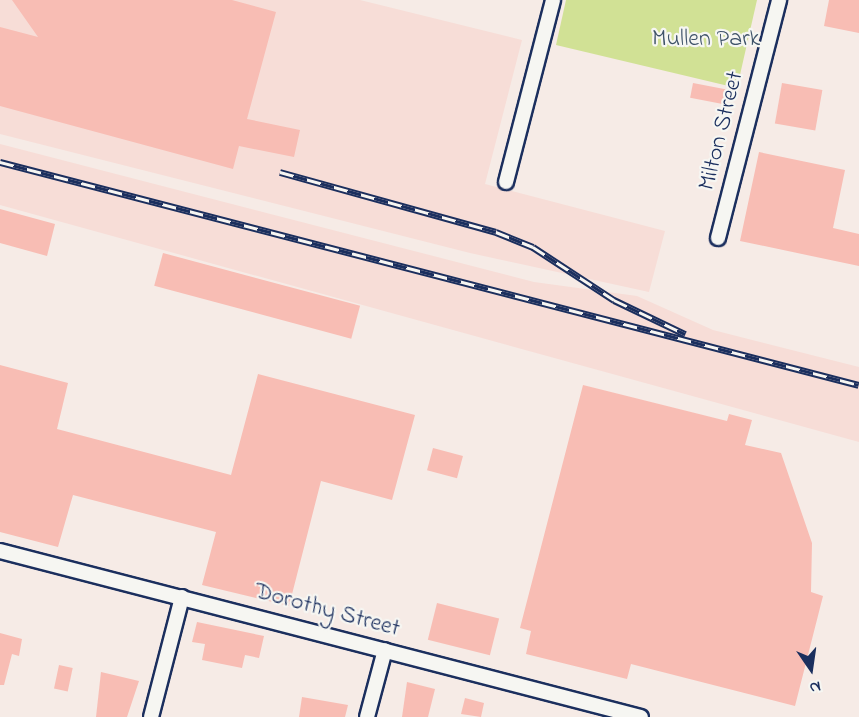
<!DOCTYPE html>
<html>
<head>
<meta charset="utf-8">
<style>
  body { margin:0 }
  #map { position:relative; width:859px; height:717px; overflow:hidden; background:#f6ebe6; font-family:"Indie Flower",sans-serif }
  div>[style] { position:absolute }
  .built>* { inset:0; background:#f7ddd7 }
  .green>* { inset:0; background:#d1e195 }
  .building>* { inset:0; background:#f8bdb4; transform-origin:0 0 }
  .roads { filter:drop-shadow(2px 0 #1b2f5e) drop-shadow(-2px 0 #1b2f5e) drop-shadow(0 2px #1b2f5e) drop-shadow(0 -2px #1b2f5e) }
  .minor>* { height:14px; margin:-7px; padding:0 7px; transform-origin:7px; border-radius:7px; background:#f6f6f2 }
  .rail>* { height:7px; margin-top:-3.5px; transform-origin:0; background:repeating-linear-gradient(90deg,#f6f6f2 0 14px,#1b2f5e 0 28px); box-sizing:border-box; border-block:2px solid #1b2f5e }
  span { translate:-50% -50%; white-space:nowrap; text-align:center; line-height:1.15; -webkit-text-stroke:4.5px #f6f6f2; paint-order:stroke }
  .park-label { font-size:24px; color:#3f5369 }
  .street-label { font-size:24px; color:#1b2f5e }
  .north { position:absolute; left:781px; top:639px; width:60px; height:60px; -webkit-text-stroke:4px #f6f6f2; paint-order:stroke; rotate:167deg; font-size:16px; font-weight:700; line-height:24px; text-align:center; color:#1b2f5e }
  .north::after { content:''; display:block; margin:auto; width:21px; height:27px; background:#1b2f5e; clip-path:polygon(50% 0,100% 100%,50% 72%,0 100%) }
</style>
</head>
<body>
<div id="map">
  <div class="built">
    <div style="clip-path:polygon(0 0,360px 0,522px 40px,485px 184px,665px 231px,649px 292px,470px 253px,0 134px)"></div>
    <div style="clip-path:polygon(0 144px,534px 282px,637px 296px,713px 330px,859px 367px,859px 442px,0 205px)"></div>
  </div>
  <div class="green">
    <div style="clip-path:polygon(566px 0,757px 0,737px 88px,556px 45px)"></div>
  </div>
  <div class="building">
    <div style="clip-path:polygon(12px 0,232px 0,276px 12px,247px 119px,300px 130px,294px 157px,239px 146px,233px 169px,0 106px,0 27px,38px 37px)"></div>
    <div style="clip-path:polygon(829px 0,859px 0,859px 33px,824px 26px)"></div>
    <div style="left:693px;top:83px;width:37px;height:15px;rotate:11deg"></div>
    <div style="left:782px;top:83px;width:41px;height:41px;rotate:10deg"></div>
    <div style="clip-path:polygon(759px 152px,845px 170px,833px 228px,859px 234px,859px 266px,740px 241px)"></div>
    <div style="clip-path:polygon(0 209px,55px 224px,47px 256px,0 243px)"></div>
    <div style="left:163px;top:253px;width:204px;height:34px;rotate:15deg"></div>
    <div style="clip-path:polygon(0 365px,68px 383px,57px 429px,231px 475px,258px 374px,415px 415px,392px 500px,321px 481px,289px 606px,202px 585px,216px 532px,73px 495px,58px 547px,0 532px)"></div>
    <div style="clip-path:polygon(583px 385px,727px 421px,729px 414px,752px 420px,745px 445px,781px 453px,812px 543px,811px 592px,823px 596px,795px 706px,631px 664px,627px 679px,526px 654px,531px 631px,520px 628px)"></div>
    <div style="left:433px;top:448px;width:31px;height:23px;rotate:15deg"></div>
    <div style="left:437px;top:603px;width:64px;height:38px;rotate:14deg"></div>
    <div style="clip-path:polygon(197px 622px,264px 636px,259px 658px,245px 655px,242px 668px,202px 660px,205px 644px,192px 642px)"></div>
    <div style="clip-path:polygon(0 633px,22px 639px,19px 656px,12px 654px,4px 685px,0 685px)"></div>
    <div style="left:59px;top:665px;width:14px;height:24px;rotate:12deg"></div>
    <div style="clip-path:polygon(101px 672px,139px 681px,127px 717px,96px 717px)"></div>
    <div style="clip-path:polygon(407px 682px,435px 689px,428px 717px,402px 717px)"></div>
    <div style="clip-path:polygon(302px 697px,348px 705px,345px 717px,299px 717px)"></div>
    <div style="clip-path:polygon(465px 698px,484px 703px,481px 717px,461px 714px)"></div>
  </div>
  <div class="roads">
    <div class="minor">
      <div style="left:506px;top:182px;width:188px;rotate:-75.5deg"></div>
      <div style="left:718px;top:238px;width:246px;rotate:-75.6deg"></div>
      <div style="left:0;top:551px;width:662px;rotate:14.52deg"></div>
      <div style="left:151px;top:717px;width:124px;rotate:-75.5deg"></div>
      <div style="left:367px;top:717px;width:69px;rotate:-75deg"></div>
    </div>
  </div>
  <div class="rail">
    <div style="left:0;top:162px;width:887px;rotate:14.55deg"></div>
    <div style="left:280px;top:172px;width:224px;rotate:15.5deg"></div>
    <div style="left:496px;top:232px;width:40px;rotate:22deg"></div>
    <div style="left:533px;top:247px;width:97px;rotate:33.2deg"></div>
    <div style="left:614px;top:300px;width:79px;rotate:25.6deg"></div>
  </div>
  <div class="park-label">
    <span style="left:706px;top:40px">Mullen Park</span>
  </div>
  <div class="street-label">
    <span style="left:722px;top:131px;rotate:-76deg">Milton Street</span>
    <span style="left:327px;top:611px;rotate:15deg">Dorothy Street</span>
  </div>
  <div class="north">N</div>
</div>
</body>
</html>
